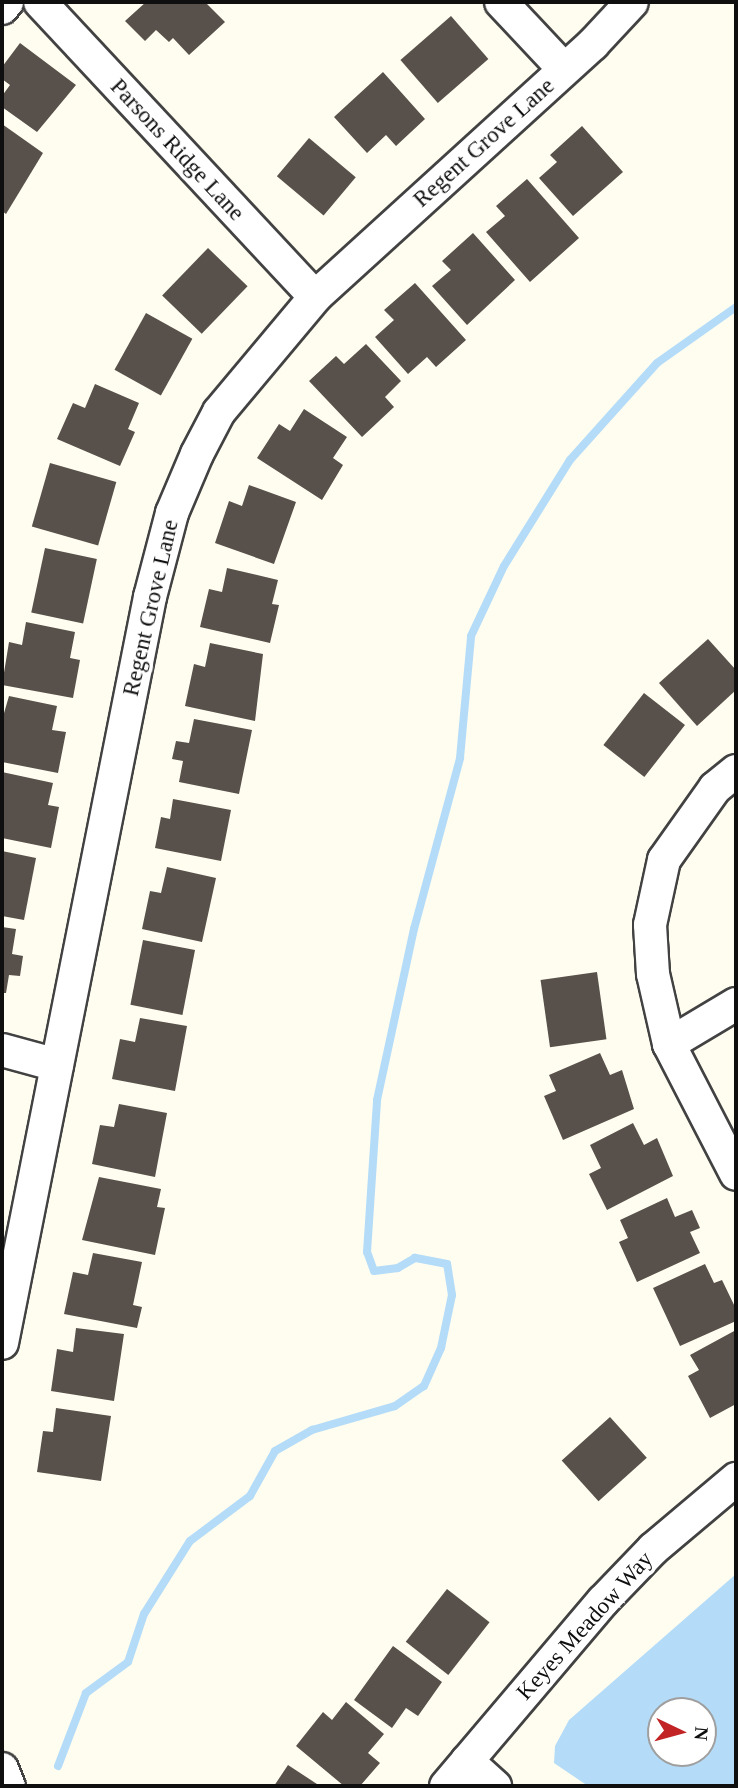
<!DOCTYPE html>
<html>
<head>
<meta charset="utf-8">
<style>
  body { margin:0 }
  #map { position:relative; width:738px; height:1788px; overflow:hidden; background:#fffdf0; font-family:Georgia,serif }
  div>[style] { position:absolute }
  .water>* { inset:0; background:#b4dcf8 }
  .stream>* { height:8px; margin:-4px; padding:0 4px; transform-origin:4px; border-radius:4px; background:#b4dcf8 }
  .building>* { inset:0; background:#58504b; transform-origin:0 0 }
  .roads { filter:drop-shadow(2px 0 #424242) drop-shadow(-2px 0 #424242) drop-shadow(0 2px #424242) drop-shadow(0 -2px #424242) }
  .street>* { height:32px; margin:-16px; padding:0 16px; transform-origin:16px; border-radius:16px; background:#fff }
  span { translate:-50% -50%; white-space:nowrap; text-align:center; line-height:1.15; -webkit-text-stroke:7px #fff; paint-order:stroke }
  .street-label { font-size:23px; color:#0f0f0f }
  .frame { position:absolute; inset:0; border:4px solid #0f0f0f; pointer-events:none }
  .north { position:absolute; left:647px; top:1697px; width:70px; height:70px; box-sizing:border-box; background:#fff; border:2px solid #9f9f9f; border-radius:50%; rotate:95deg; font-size:19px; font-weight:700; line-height:28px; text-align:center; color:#0f0f0f }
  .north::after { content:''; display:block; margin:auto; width:24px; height:32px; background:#c22325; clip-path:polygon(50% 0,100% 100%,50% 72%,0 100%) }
</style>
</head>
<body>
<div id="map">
  <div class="water">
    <div style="clip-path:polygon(evenodd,736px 1574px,736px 1786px,588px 1786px,554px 1763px,555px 1746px,569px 1720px,736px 1574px,661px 1711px,703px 1711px,703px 1753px,661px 1753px,661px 1711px)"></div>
  </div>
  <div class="stream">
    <div style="left:58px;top:1766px;width:78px;rotate:-69deg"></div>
    <div style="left:86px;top:1693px;width:52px;rotate:-36.4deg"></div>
    <div style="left:128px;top:1662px;width:51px;rotate:-71.6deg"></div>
    <div style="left:144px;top:1614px;width:86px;rotate:-57.8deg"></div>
    <div style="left:190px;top:1541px;width:75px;rotate:-36.9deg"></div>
    <div style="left:250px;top:1496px;width:51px;rotate:-60.9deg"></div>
    <div style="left:275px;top:1451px;width:43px;rotate:-29.6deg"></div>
    <div style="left:312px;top:1430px;width:86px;rotate:-16.1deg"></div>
    <div style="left:395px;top:1406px;width:35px;rotate:-35deg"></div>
    <div style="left:424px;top:1386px;width:42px;rotate:-65.9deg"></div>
    <div style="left:441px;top:1348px;width:54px;rotate:-78.3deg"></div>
    <div style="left:452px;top:1295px;width:31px;rotate:-99deg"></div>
    <div style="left:447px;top:1264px;width:33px;rotate:-169deg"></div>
    <div style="left:415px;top:1258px;width:20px;rotate:150deg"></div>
    <div style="left:398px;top:1268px;width:24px;rotate:173deg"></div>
    <div style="left:374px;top:1271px;width:20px;rotate:-110deg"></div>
    <div style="left:367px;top:1252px;width:152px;rotate:-86.2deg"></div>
    <div style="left:377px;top:1100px;width:175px;rotate:-77.8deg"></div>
    <div style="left:414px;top:929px;width:177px;rotate:-74.9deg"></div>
    <div style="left:460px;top:758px;width:122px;rotate:-84.8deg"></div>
    <div style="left:471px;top:636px;width:77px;rotate:-64.8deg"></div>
    <div style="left:504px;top:566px;width:125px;rotate:-58.1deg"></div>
    <div style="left:570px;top:460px;width:130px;rotate:-48.1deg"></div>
    <div style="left:657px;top:363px;width:97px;rotate:-35.3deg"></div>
  </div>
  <div class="building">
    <div style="clip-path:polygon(146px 2px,205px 2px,225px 22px,189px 55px,173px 38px,169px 42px,156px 30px,145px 41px,125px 21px)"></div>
    <div style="left:451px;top:16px;width:57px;height:67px;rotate:49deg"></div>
    <div style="clip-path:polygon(20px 43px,76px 85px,37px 132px,2px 107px,2px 96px,10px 85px,2px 79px,2px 67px)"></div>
    <div style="clip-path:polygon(383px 72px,425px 119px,396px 146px,386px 135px,367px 153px,334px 117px)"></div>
    <div style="clip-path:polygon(2px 124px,43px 153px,6px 214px,2px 211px)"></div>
    <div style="clip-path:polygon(582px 126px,623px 172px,573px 216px,539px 178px,557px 162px,550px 155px)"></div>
    <div style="left:309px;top:138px;width:61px;height:50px;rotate:40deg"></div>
    <div style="clip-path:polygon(527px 179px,579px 238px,530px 282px,486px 232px,505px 216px,496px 206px)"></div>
    <div style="clip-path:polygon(473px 233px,515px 280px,467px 325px,432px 286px,451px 270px,442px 261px)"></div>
    <div style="left:208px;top:248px;width:55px;height:66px;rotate:44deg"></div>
    <div style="clip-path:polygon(415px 283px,466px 340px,436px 367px,427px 357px,408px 374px,375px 337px,394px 320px,384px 310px)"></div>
    <div style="left:146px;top:313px;width:53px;height:65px;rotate:29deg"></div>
    <div style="clip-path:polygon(366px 344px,401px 381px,385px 397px,394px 407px,362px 437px,309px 381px,336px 356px,344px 364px)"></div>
    <div style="clip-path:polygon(95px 384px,139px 403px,128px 429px,135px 432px,120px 466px,57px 439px,73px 403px,85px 408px)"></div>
    <div style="clip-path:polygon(304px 409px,347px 437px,333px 458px,343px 465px,322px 500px,257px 458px,279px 424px,290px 431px)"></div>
    <div style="left:50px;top:463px;width:69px;height:66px;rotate:16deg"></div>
    <div style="clip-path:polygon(249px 485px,296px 502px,274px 564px,215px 543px,229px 501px,242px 506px)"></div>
    <div style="left:45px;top:548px;width:53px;height:66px;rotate:12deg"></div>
    <div style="clip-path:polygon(227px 568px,278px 580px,272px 604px,279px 605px,270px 643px,200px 627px,209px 589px,222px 592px)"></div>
    <div style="clip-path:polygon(26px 622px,75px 632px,70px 658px,80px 660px,73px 698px,2px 685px,9px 642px,22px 645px)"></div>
    <div style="clip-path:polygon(708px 639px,736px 670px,736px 690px,697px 726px,659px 683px)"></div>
    <div style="clip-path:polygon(210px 643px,263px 654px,255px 721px,185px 706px,194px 664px,205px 667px)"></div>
    <div style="left:644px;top:693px;width:52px;height:66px;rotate:38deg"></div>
    <div style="clip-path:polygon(9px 696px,57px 706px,52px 730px,66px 732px,58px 773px,2px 762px,2px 720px)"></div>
    <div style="clip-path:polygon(194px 719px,252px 730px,239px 794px,179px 782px,183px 761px,172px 759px,176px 741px,189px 743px)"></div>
    <div style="clip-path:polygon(2px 772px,53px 783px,48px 805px,59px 807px,51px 848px,2px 838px)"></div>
    <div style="clip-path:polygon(173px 799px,231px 810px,221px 861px,155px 848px,161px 817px,170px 819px)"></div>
    <div style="clip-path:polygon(2px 851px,36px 858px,24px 920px,2px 916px)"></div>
    <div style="clip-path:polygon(167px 867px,216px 878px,202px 942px,142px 929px,150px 891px,161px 893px)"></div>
    <div style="clip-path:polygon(2px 927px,16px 929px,12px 954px,23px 956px,20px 976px,9px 975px,6px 993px,2px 993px)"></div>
    <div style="left:143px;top:940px;width:53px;height:66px;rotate:11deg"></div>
    <div style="left:597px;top:972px;width:68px;height:57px;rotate:82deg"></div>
    <div style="clip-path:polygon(140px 1018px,187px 1026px,175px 1091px,112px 1079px,120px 1039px,135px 1042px)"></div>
    <div style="clip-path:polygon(600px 1053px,610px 1075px,622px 1070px,634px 1109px,563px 1140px,544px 1096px,556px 1091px,549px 1075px)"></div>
    <div style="clip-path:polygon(119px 1104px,167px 1113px,155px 1177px,92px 1164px,100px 1125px,114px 1127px)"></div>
    <div style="clip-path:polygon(633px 1123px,644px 1145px,657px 1138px,673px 1176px,607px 1210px,589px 1174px,601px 1168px,590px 1145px)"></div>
    <div style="clip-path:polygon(99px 1177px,161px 1189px,157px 1207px,165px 1208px,155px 1255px,82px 1240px)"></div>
    <div style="clip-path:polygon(667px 1198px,675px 1217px,692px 1210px,700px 1228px,690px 1232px,700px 1253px,637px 1282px,619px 1242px,628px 1238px,620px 1220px)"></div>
    <div style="clip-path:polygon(93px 1253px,142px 1262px,133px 1305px,142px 1307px,137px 1328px,64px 1314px,73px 1272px,88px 1275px)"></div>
    <div style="clip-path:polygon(705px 1264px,714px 1283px,722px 1280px,736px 1309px,736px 1321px,680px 1346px,653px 1288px)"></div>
    <div style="clip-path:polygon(76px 1328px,124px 1334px,114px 1401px,51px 1391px,57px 1349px,73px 1352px)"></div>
    <div style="clip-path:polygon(736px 1330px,736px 1404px,710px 1418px,688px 1376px,699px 1370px,690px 1355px)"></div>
    <div style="clip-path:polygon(56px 1408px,111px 1416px,101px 1481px,37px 1472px,43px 1431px,53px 1432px)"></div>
    <div style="left:610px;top:1417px;width:55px;height:65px;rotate:48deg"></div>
    <div style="left:447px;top:1589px;width:54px;height:67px;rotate:38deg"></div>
    <div style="clip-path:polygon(393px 1646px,442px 1682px,418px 1716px,406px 1708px,392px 1728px,354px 1700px)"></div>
    <div style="clip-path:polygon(346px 1702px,384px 1734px,368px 1753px,380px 1763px,360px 1786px,344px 1786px,296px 1746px,323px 1712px,332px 1720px)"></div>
    <div style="clip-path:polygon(288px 1765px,320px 1786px,274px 1786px)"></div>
  </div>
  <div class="roads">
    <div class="street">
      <div style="left:40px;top:2px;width:403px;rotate:47deg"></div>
      <div style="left:501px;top:2px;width:92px;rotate:46.8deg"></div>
      <div style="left:2px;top:8px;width:8px;rotate:-50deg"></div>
      <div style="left:736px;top:771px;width:27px;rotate:141deg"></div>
      <div style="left:715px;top:788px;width:88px;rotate:125.3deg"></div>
      <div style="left:664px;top:860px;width:66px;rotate:102.2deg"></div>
      <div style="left:650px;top:925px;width:49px;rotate:86.5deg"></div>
      <div style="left:653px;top:974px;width:72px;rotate:77.1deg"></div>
      <div style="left:669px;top:1044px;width:146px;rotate:62.7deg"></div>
      <div style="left:669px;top:1044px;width:78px;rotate:-30.8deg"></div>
      <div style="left:2px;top:1050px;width:57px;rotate:15.3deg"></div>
      <div style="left:2px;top:1343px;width:761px;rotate:-78.78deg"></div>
      <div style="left:150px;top:597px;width:87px;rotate:-75.3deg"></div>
      <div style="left:172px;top:513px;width:64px;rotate:-67deg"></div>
      <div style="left:197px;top:454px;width:47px;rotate:-62.4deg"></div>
      <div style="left:219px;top:412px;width:150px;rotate:-50.1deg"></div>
      <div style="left:315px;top:297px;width:376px;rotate:-42.3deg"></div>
      <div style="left:593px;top:44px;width:57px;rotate:-47.1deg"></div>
      <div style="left:467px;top:1761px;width:38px;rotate:42deg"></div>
      <div style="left:2px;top:1769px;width:18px;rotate:68deg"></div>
      <div style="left:446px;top:1786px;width:243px;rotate:-49.7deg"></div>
      <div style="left:603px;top:1601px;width:72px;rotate:-46.1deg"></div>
      <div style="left:653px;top:1549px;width:109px;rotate:-40.1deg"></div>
    </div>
  </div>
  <div class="street-label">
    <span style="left:484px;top:143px;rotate:-42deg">Regent Grove Lane</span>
    <span style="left:177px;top:150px;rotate:47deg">Parsons Ridge Lane</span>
    <span style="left:151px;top:608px;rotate:-77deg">Regent Grove Lane</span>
    <span style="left:585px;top:1626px;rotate:-48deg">Keyes Meadow Way</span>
  </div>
  <div class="frame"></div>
  <div class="north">N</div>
</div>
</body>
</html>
